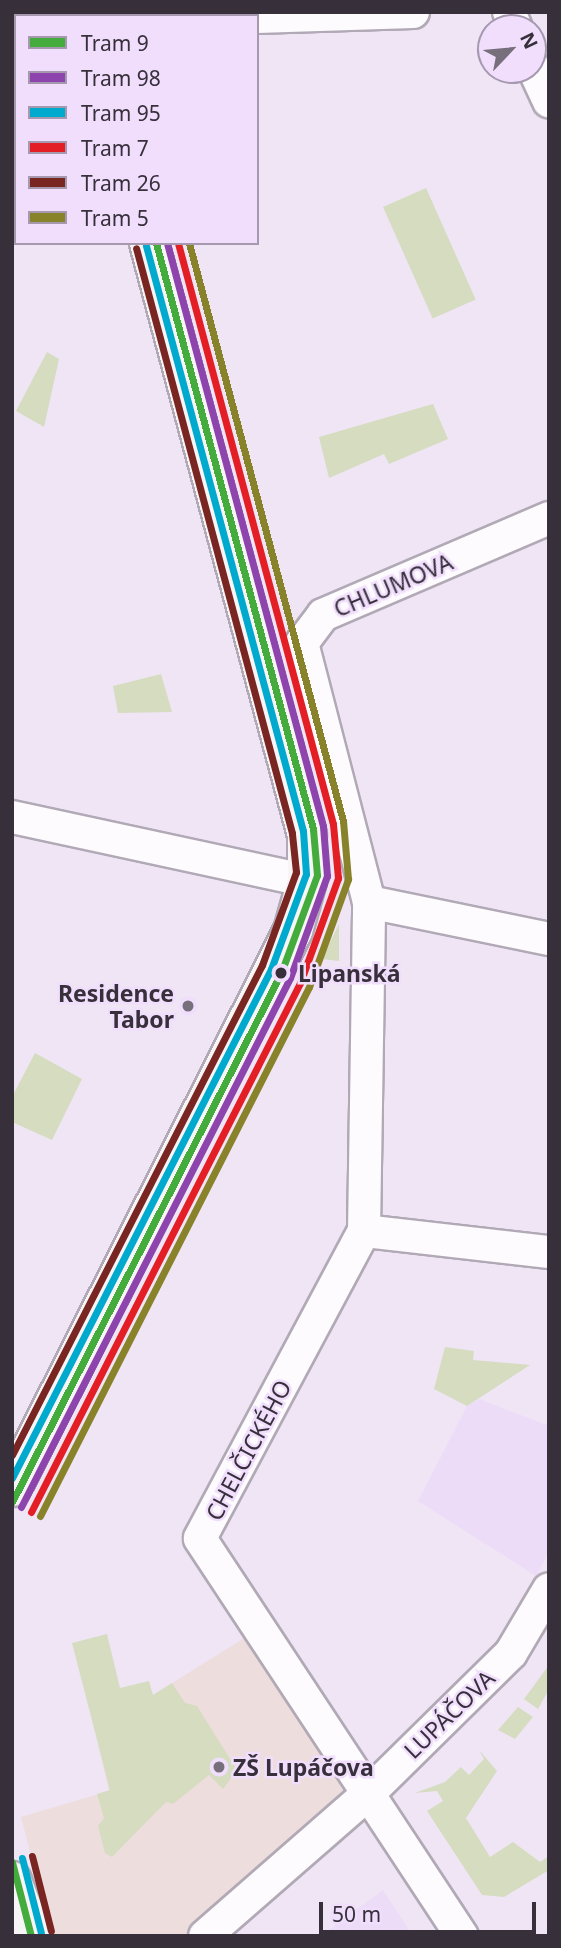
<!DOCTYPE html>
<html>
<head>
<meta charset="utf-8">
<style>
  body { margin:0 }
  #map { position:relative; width:561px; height:1948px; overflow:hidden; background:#efe5f5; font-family:"Noto Sans",sans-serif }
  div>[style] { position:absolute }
  .built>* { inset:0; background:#eddcf7 }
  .education>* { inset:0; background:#eddddd }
  .green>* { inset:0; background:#d5dcc0; transform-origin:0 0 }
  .roads { filter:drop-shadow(2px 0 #b1a9b5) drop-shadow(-2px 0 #b1a9b5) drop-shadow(0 2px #b1a9b5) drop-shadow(0 -2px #b1a9b5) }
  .street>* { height:32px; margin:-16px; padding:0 16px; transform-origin:16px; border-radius:16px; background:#fdfbfe }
  .secondary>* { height:38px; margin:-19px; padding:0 19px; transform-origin:19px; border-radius:19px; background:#f8f5f6 }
  .tram-1>* { height:7px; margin:-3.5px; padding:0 3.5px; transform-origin:3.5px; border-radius:3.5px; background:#43ac3c }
  .tram-2>* { height:7px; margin:-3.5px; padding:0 3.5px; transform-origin:3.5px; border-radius:3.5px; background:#8e44ad }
  .tram-3>* { height:7px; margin:-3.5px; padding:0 3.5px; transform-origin:3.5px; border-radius:3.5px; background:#00a9ce }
  .tram-4>* { height:7px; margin:-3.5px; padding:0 3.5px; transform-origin:3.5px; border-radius:3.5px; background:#e31e25 }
  .tram-5>* { height:7px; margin:-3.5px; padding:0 3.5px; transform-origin:3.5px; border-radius:3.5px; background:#792522 }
  .tram-6>* { height:7px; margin:-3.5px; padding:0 3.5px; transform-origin:3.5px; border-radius:3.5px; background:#88822a }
  .dots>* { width:19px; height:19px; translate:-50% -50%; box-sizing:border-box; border:4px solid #f0defc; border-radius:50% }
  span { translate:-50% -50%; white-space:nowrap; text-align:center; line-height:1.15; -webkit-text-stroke:5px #f0defc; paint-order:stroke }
  .street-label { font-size:23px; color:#37303b }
  .stop-label { font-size:23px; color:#37303b; font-weight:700 }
  .left { translate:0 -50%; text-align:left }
  .poi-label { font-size:23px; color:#37303b; font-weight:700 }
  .right { translate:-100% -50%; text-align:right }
  .frame { position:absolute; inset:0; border:14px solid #37303b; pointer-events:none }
  .legend { position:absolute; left:14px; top:14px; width:245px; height:231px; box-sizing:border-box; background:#f0defc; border:2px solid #a698af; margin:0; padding:9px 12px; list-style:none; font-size:21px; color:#37303b }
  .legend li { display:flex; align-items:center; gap:14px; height:35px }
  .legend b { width:35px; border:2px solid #a698af }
  .north { position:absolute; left:477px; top:14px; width:70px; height:70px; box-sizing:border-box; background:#f0defc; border:2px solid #a698af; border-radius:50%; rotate:64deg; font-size:19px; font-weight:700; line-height:28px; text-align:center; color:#37303b }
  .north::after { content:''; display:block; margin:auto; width:24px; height:32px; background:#776f7c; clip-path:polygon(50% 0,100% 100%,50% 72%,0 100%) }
  .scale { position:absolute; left:319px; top:1902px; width:217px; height:32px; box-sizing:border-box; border:4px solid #37303b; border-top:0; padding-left:9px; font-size:21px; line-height:24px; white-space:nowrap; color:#37303b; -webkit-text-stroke:5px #f0defc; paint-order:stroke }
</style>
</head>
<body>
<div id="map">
  <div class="built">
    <div style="clip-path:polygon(479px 1399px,549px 1426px,549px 1552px,536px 1576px,418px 1501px,467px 1406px)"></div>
    <div style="clip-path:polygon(383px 1890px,413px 1936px,321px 1936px)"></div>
  </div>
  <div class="education">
    <div style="clip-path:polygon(246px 1637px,350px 1790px,183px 1936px,52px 1936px,21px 1817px,109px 1791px,98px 1745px,153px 1695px)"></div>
  </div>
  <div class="green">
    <div style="left:426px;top:188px;width:122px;height:47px;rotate:66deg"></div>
    <div style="clip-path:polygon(47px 352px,59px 359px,44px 427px,16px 411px)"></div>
    <div style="clip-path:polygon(433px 404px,448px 439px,389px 464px,384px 454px,329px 478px,319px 437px)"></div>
    <div style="clip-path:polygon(161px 674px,172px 712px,118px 713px,113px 686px)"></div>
    <div style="clip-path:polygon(339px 924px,339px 961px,322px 959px)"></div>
    <div style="clip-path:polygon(35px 1053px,82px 1079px,52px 1140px,12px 1122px,12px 1097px)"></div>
    <div style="clip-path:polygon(445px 1347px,474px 1351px,473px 1360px,530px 1365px,467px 1406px,434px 1389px)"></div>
    <div style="clip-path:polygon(107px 1634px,120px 1688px,149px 1681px,153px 1695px,172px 1683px,185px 1703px,197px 1706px,237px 1770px,223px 1789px,209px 1775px,173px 1804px,166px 1802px,112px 1857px,105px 1853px,98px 1826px,104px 1818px,97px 1794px,110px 1790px,72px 1643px)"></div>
    <div style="clip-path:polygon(549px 1665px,549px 1689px,538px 1709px,524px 1699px)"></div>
    <div style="clip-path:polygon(518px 1707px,533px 1717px,515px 1739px,498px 1730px)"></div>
    <div style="clip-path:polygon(479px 1750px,497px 1771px,466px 1818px,490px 1857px,513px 1842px,540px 1862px,549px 1856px,549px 1870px,504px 1897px,482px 1895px,427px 1811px,443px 1801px,437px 1791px,415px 1793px,445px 1782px,461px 1767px,469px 1775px,484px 1759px)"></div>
  </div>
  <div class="roads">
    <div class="street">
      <div style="left:509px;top:12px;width:17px;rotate:66deg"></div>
      <div style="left:257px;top:17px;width:156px;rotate:-1.8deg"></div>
      <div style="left:533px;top:67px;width:38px;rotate:65deg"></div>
      <div style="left:12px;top:204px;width:6px;rotate:-51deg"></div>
      <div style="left:12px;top:817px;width:302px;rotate:12.2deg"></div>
      <div style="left:369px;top:902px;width:184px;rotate:11.6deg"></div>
      <div style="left:364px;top:1231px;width:186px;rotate:6.5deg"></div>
      <div style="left:205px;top:1936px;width:218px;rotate:-41.1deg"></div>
      <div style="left:369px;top:1793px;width:199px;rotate:-44.6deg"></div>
      <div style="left:511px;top:1653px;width:74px;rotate:-59.3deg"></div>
      <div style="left:462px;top:1936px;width:476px;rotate:-123.4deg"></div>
      <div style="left:200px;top:1538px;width:348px;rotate:-61.9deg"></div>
      <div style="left:364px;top:1231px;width:329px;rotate:-89.1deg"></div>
      <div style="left:369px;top:902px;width:268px;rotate:-104.5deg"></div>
      <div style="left:302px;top:643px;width:35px;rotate:-53deg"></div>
      <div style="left:323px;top:615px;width:246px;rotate:-23.2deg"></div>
    </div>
    <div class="secondary">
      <div style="left:86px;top:12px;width:4px;rotate:76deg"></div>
      <div style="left:12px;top:1487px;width:623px;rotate:-63.19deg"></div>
      <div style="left:293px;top:931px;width:52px;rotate:-74.4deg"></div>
      <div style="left:307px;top:881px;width:46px;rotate:-90deg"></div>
      <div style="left:307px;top:835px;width:613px;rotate:-104.94deg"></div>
      <div style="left:12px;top:1881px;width:59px;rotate:69.1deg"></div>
    </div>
  </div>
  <div class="tram-1">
    <div style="left:12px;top:1502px;width:593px;rotate:-63.05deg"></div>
    <div style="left:281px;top:973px;width:104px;rotate:-69.8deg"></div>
    <div style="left:317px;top:875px;width:46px;rotate:-95deg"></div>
    <div style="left:313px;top:829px;width:607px;rotate:-105deg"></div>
    <div style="left:12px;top:1862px;width:76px;rotate:75.6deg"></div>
  </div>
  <div class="tram-2">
    <div style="left:21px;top:1507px;width:593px;rotate:-63.05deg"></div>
    <div style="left:290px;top:978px;width:109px;rotate:-70.1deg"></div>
    <div style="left:327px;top:876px;width:50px;rotate:-94.6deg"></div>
    <div style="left:323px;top:826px;width:604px;rotate:-104.98deg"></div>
  </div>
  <div class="tram-3">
    <div style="left:12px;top:1478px;width:571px;rotate:-63.03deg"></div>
    <div style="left:271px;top:969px;width:101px;rotate:-69.8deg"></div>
    <div style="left:306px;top:874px;width:43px;rotate:-94deg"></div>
    <div style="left:303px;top:831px;width:606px;rotate:-105.02deg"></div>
    <div style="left:22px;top:1858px;width:77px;rotate:75.8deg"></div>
  </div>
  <div class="tram-4">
    <div style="left:31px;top:1512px;width:593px;rotate:-63.05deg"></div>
    <div style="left:300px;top:983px;width:112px;rotate:-70.1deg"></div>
    <div style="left:338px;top:878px;width:54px;rotate:-95.3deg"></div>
    <div style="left:333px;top:824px;width:601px;rotate:-104.94deg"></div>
  </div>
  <div class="tram-5">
    <div style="left:12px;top:1455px;width:550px;rotate:-62.97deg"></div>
    <div style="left:262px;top:965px;width:99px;rotate:-69.9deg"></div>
    <div style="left:296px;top:872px;width:39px;rotate:-96deg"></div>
    <div style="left:292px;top:833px;width:605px;rotate:-104.93deg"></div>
    <div style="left:32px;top:1856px;width:77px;rotate:75.8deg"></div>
  </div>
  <div class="tram-6">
    <div style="left:40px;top:1516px;width:593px;rotate:-63.05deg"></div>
    <div style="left:309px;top:987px;width:115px;rotate:-70.1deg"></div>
    <div style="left:348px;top:879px;width:58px;rotate:-94.9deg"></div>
    <div style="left:343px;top:821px;width:598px;rotate:-104.92deg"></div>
  </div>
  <div class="dots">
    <div style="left:281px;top:973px;background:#37303b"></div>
    <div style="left:188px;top:1006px;background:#776f7c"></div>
    <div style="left:219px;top:1767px;background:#776f7c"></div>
  </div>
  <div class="street-label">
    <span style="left:393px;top:585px;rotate:-23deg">CHLUMOVA</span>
    <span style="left:248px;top:1450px;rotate:-62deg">CHELČICKÉHO</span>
    <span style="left:449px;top:1714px;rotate:-44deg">LUPÁČOVA</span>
  </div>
  <div class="stop-label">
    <span class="left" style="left:298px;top:973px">Lipanská</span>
  </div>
  <div class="poi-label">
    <span class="right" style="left:174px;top:1006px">Residence<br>Tabor</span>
    <span class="left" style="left:233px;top:1767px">ZŠ Lupáčova</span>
  </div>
  <div class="frame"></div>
  <ul class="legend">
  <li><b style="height:9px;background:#43ac3c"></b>Tram 9</li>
  <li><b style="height:9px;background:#8e44ad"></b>Tram 98</li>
  <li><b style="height:9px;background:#00a9ce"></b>Tram 95</li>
  <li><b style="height:9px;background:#e31e25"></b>Tram 7</li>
  <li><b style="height:9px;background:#792522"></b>Tram 26</li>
  <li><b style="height:9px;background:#88822a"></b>Tram 5</li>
  </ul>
  <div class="north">N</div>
  <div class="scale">50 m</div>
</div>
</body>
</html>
